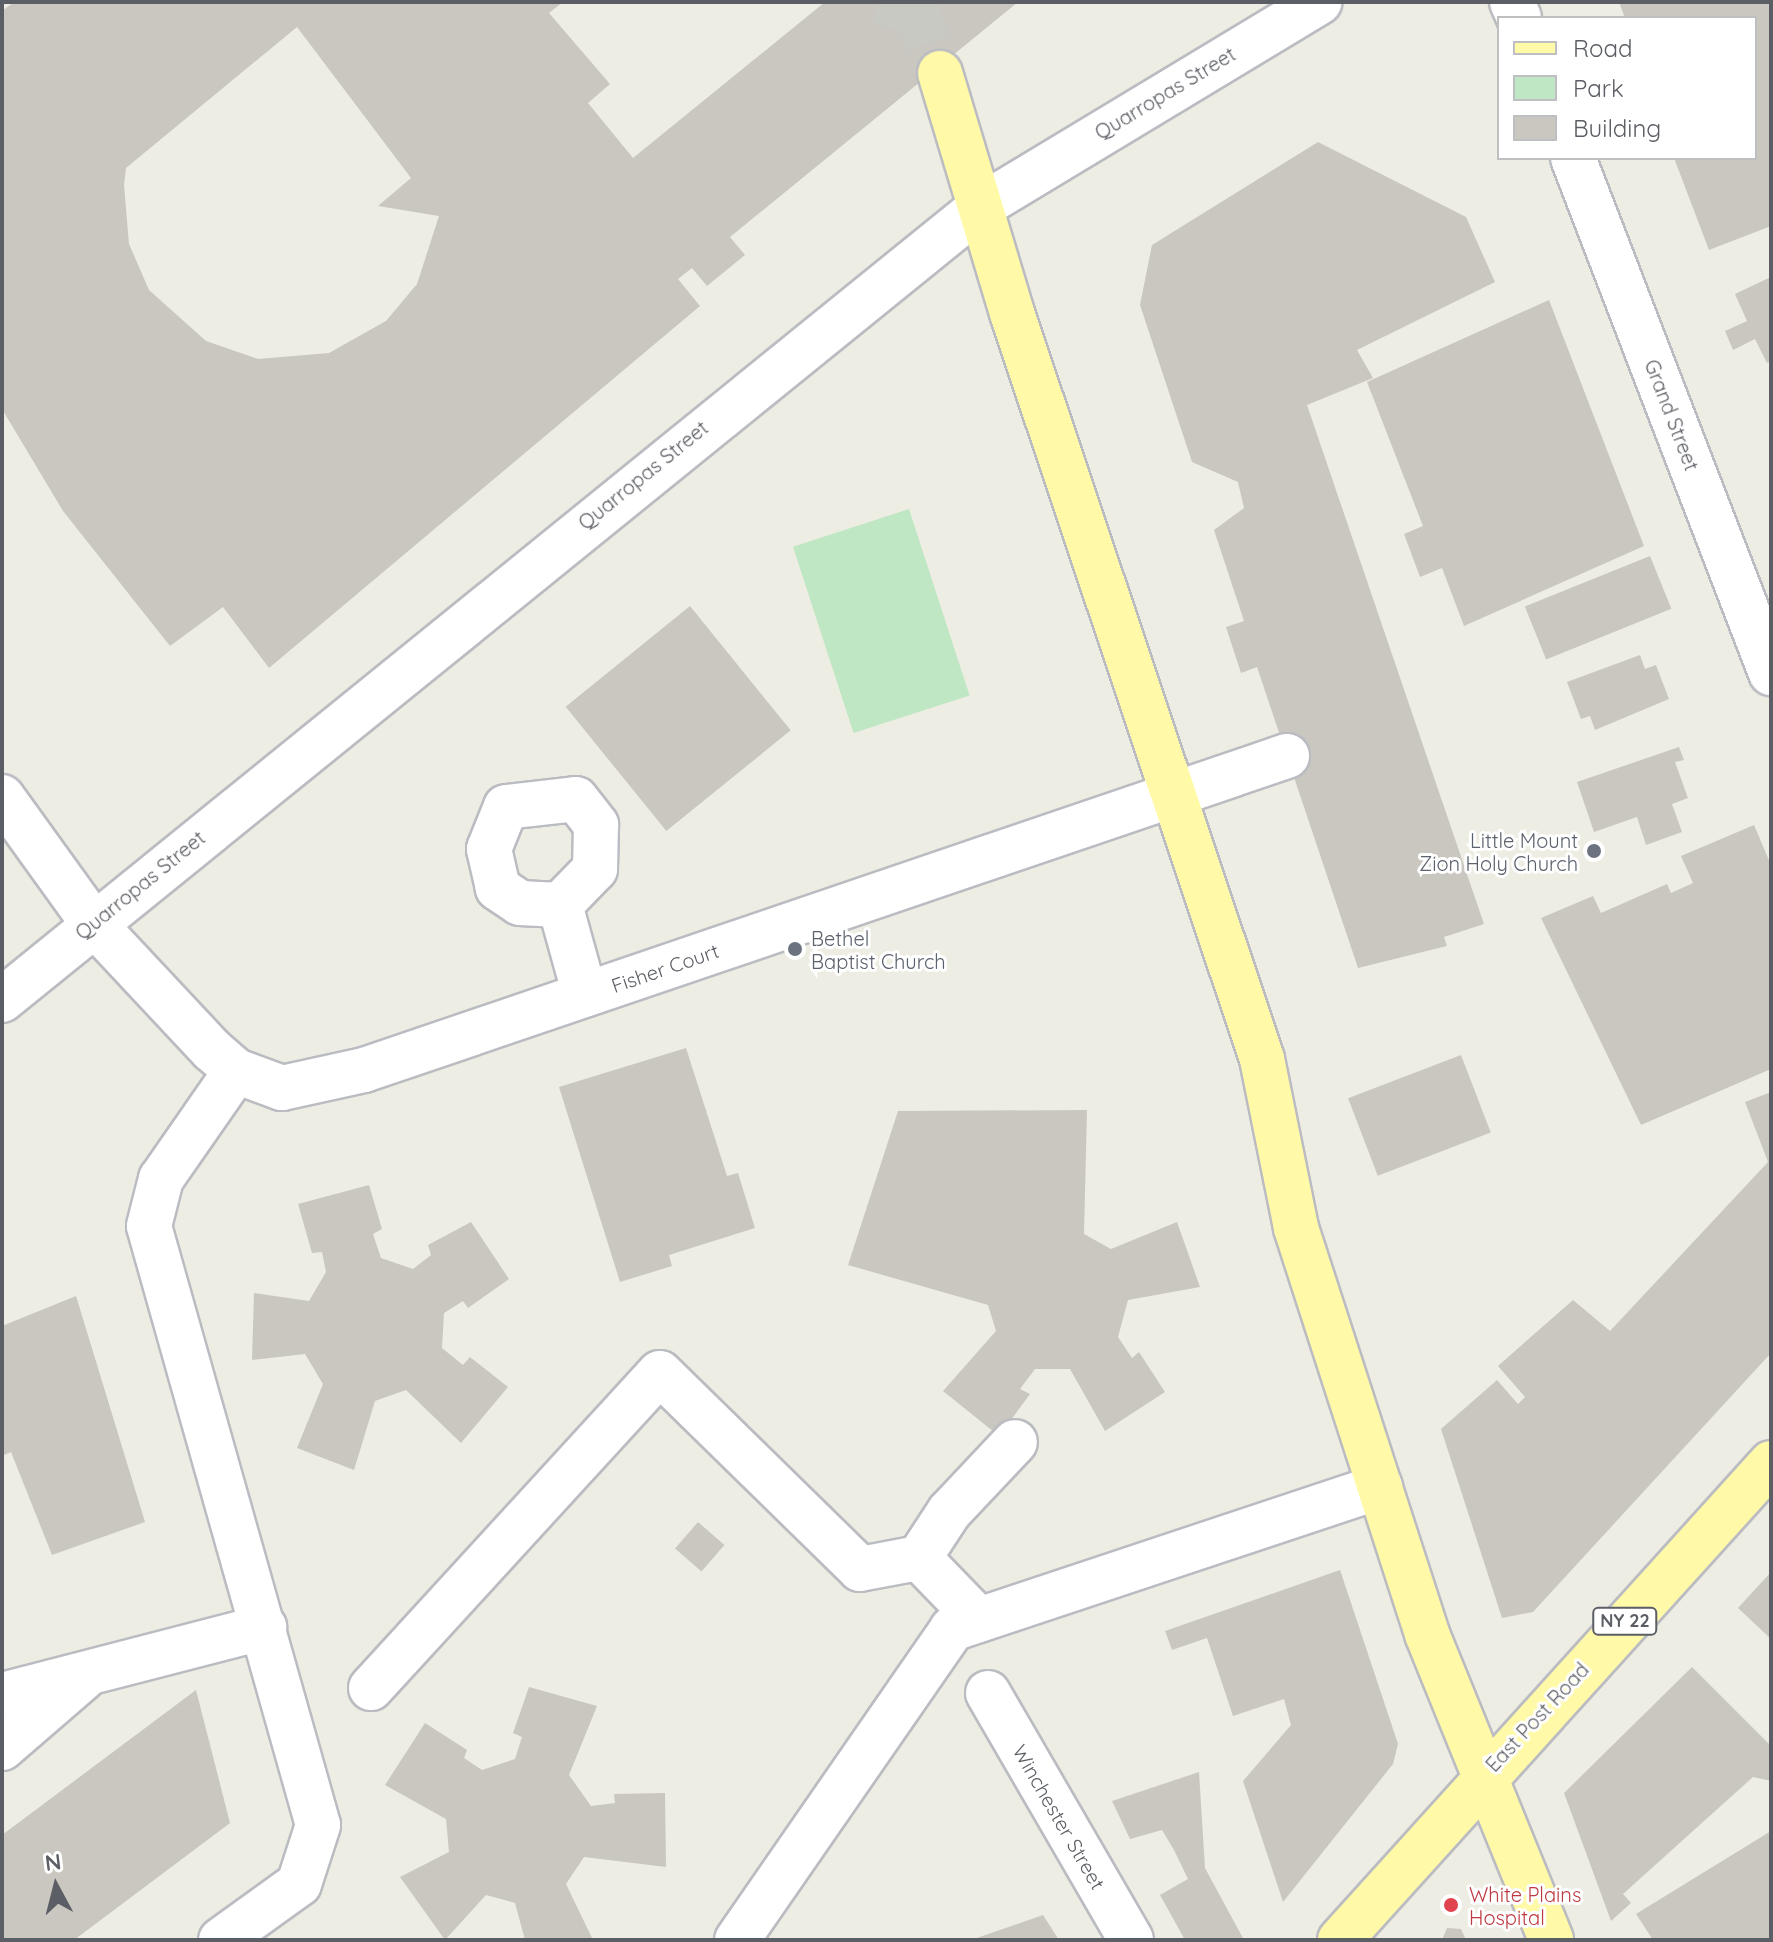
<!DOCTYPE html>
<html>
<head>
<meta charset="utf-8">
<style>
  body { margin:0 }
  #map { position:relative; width:1773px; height:1942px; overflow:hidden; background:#eeede3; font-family:Quicksand,sans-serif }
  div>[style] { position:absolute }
  .green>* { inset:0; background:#bfe7c3; transform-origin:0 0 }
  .building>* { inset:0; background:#c9c7c0; transform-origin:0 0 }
  .minor-tunnel>* { height:44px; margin-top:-22px; transform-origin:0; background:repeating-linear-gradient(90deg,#c9c9c3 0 44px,transparent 0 66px) }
  .major-tunnel>* { height:44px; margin-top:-22px; transform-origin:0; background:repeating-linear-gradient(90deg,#c9c9c3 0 44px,transparent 0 66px) }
  .roads { filter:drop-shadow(2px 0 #bbbcc2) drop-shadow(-2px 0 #bbbcc2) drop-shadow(0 2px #bbbcc2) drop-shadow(0 -2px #bbbcc2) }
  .minor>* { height:44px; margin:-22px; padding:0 22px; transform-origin:22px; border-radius:22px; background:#fff }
  .major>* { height:44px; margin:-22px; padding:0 22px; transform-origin:22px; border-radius:22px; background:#fff9a8 }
  .dots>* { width:22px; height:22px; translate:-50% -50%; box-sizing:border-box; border:4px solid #fff; border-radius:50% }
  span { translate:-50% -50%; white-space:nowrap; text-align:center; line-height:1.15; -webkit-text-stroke:6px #fff; paint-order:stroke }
  .shield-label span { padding:2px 6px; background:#fff; border:2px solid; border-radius:6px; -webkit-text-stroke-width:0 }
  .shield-label { font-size:18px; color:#5b5e64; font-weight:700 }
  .street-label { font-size:20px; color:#5b5e64 }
  .worship-label { font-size:20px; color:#5b616d }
  .right { translate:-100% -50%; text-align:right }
  .left { translate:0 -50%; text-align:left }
  .health-label { font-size:20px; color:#be3a42 }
  .frame { position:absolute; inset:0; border:4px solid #5b5e64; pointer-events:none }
  .legend { position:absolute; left:1497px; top:16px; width:260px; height:144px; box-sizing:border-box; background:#fff; border:2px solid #bdbfc1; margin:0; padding:10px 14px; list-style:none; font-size:24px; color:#5b5e64 }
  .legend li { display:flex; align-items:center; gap:16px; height:40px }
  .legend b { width:40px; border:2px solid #bdbfc1 }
  .north { position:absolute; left:16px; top:1846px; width:80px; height:80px; -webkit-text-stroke:6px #fff; paint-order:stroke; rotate:353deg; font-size:22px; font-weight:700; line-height:32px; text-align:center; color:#5b5e64 }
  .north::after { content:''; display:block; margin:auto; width:28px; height:36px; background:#5b5e64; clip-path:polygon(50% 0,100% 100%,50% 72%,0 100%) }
</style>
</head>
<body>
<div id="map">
  <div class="green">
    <div style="left:909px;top:509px;width:196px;height:122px;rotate:72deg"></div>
  </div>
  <div class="building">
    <div style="clip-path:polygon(evenodd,14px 2px,563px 2px,549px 13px,610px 84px,588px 103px,633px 158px,825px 2px,1018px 2px,730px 237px,745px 255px,707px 286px,692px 268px,678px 279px,700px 306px,269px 668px,223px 607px,170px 646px,63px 511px,2px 409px,2px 11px,14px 2px,297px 27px,411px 178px,378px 206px,439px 216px,417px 284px,386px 321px,329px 353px,258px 359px,206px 341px,149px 290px,129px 244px,124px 185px,126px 168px,297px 27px)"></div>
    <div style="clip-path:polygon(1619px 2px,1771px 2px,1771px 226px,1709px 250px,1674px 158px,1755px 158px,1755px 18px,1625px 18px)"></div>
    <div style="clip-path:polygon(1318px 142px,1466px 217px,1495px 282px,1357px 350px,1373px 378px,1307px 405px,1484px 924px,1444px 937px,1447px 946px,1358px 968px,1257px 667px,1241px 673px,1226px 627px,1244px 621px,1214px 530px,1244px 508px,1238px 482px,1192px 462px,1140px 305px,1152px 245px)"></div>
    <div style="clip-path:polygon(1771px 277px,1771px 361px,1767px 363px,1755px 339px,1733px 350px,1725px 331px,1747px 321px,1735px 294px)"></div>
    <div style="clip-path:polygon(1549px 300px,1644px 546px,1464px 626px,1442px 568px,1420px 577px,1404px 534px,1423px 526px,1367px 382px)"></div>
    <div style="left:1650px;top:556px;width:57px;height:135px;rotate:68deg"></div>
    <div style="left:690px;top:606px;width:160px;height:160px;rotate:51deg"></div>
    <div style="clip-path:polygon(1640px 655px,1645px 669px,1656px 665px,1669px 699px,1595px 730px,1590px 716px,1581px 719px,1567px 682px)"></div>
    <div style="clip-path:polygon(1679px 747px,1684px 760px,1675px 762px,1688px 798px,1672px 804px,1682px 832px,1646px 845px,1637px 817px,1594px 832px,1577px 782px)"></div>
    <div style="clip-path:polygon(1754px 825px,1771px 865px,1771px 1069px,1641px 1125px,1541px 918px,1593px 896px,1601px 913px,1667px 884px,1671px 893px,1693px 883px,1681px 856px)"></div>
    <div style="clip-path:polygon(686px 1048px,727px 1176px,738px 1173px,755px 1228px,669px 1255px,672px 1266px,620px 1282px,559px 1087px)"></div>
    <div style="left:1461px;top:1055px;width:83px;height:121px;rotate:69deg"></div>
    <div style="clip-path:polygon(1771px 1092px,1771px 1353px,1533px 1612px,1502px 1618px,1441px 1429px,1497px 1380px,1518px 1404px,1525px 1397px,1498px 1366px,1573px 1300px,1610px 1331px,1768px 1162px,1745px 1102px)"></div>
    <div style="clip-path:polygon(1087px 1110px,1084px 1234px,1111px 1249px,1177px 1222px,1200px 1287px,1128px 1300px,1118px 1337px,1132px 1358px,1139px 1352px,1165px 1392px,1105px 1431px,1070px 1369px,1035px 1369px,1020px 1389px,1030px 1394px,999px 1436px,943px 1391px,996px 1331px,988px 1305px,848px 1265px,898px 1111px)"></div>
    <div style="clip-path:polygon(369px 1185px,382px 1229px,373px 1234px,381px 1258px,413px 1269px,431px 1255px,428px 1245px,471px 1222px,509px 1279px,468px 1308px,463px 1301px,444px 1313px,442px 1348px,463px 1365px,470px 1357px,508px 1387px,461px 1443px,406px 1390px,375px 1401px,354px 1470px,297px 1448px,323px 1384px,305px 1354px,252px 1360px,254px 1293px,309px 1301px,326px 1272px,322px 1252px,312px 1253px,298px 1204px)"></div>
    <div style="clip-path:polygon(76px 1296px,145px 1522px,52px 1555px,11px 1452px,2px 1456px,2px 1326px)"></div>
    <div style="left:698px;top:1522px;width:35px;height:35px;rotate:41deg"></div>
    <div style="clip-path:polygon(1340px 1570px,1398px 1744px,1393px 1764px,1283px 1902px,1243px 1781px,1291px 1725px,1284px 1699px,1233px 1716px,1207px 1638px,1172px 1650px,1165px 1631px)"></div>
    <div style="clip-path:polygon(1771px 1572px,1771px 1639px,1738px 1608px)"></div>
    <div style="clip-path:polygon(1692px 1667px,1771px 1746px,1771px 1781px,1753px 1777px,1623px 1894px,1631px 1903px,1611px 1921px,1564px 1793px)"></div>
    <div style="clip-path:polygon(529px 1687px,597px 1706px,569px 1775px,591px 1806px,615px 1803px,614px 1794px,665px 1793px,666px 1867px,584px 1857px,566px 1884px,593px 1940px,525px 1940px,515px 1903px,486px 1895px,445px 1940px,400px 1877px,449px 1852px,446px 1819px,385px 1785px,425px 1723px,467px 1750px,464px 1758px,482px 1770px,515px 1759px,522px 1737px,513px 1733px)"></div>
    <div style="clip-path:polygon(196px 1690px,230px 1823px,74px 1940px,2px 1940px,2px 1835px)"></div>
    <div style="clip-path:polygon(1199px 1772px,1205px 1868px,1244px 1940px,1185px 1940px,1160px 1895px,1188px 1879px,1174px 1850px,1162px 1830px,1130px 1839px,1112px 1801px)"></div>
    <div style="clip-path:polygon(1771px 1831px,1771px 1940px,1653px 1940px,1636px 1914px)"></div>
    <div style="clip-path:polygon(1043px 1915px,1059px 1940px,971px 1940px)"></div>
    <div style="clip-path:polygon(1447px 1928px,1461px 1929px,1466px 1940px,1442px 1940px)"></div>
  </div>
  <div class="minor-tunnel">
    <div style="left:878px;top:2px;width:39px;rotate:13deg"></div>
  </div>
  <div class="major-tunnel">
    <div style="left:913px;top:2px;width:76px;rotate:69.2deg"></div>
  </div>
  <div class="roads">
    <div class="minor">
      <div style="left:1512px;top:2px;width:17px;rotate:66deg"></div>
      <div style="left:1573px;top:158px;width:552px;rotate:68.97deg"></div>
      <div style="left:2px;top:797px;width:155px;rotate:54.2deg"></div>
      <div style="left:93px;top:923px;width:174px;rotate:46.9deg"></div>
      <div style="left:212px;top:1050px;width:32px;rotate:41deg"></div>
      <div style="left:236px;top:1071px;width:49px;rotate:20.3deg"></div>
      <div style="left:282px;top:1088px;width:84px;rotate:-12.4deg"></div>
      <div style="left:364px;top:1070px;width:975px;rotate:-18.79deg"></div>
      <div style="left:560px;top:905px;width:40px;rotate:-177.1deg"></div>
      <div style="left:520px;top:903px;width:27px;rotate:-146deg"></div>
      <div style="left:498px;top:888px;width:40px;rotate:-103deg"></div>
      <div style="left:489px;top:849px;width:45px;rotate:-68deg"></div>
      <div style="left:506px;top:807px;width:70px;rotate:-6.5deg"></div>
      <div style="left:576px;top:799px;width:33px;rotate:52deg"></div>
      <div style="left:596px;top:825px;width:44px;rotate:91.3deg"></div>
      <div style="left:595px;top:869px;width:50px;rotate:134.2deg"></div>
      <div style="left:560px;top:905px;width:93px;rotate:74.5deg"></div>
      <div style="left:2px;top:1000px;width:1263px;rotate:-39.02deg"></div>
      <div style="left:983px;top:205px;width:393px;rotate:-31.1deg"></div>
      <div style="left:919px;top:1558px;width:55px;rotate:-56.9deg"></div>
      <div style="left:949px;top:1512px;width:96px;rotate:-46.7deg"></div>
      <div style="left:371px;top:1688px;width:427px;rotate:-47.5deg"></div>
      <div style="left:660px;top:1373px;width:280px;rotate:44.4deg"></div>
      <div style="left:860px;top:1569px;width:60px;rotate:-10.6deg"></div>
      <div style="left:919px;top:1558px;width:86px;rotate:45.9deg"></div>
      <div style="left:988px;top:1693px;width:285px;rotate:59.9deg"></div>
      <div style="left:2px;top:1695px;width:271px;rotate:-14.5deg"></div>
      <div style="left:2px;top:1748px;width:107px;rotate:-40.8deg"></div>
      <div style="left:221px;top:1940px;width:96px;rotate:-35.7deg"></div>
      <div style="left:299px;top:1884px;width:62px;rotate:-72.1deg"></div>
      <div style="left:318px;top:1825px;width:622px;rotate:-105.76deg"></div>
      <div style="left:149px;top:1226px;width:49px;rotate:-75.7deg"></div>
      <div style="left:161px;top:1179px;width:131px;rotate:-55.2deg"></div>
      <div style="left:737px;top:1940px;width:378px;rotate:-55.3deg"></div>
      <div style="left:952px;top:1629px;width:451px;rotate:-18.4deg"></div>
    </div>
    <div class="major">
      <div style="left:940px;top:73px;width:251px;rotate:73.3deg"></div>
      <div style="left:1012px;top:313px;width:787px;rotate:71.47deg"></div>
      <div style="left:1262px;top:1059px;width:172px;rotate:78.6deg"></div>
      <div style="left:1296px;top:1228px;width:427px;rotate:72.1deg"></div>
      <div style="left:1427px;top:1634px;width:330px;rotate:67.9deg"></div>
      <div style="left:1340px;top:1940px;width:643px;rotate:-47.9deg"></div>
    </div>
  </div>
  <div class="dots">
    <div style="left:1594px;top:851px;background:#6b7280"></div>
    <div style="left:795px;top:949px;background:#6b7280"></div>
    <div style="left:1451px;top:1905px;background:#e0444e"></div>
  </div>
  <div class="shield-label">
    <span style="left:1625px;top:1621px">NY 22</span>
  </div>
  <div class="street-label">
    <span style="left:1165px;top:93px;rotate:-31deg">Quarropas Street</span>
    <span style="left:1672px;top:415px;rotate:69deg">Grand Street</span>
    <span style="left:643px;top:475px;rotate:-39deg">Quarropas Street</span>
    <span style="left:140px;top:885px;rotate:-39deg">Quarropas Street</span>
    <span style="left:665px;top:968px;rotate:-19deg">Fisher Court</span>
    <span style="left:1537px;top:1717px;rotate:-47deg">East Post Road</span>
    <span style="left:1059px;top:1817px;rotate:60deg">Winchester Street</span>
  </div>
  <div class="worship-label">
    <span class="right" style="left:1578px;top:852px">Little Mount<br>Zion Holy Church</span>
    <span class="left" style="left:811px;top:950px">Bethel<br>Baptist Church</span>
  </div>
  <div class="health-label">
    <span class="left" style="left:1469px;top:1906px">White Plains<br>Hospital</span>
  </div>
  <div class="frame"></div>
  <ul class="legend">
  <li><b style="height:10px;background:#fff9a8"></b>Road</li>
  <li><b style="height:22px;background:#bfe7c3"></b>Park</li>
  <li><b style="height:22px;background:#c9c7c0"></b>Building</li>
  </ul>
  <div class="north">N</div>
</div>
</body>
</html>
